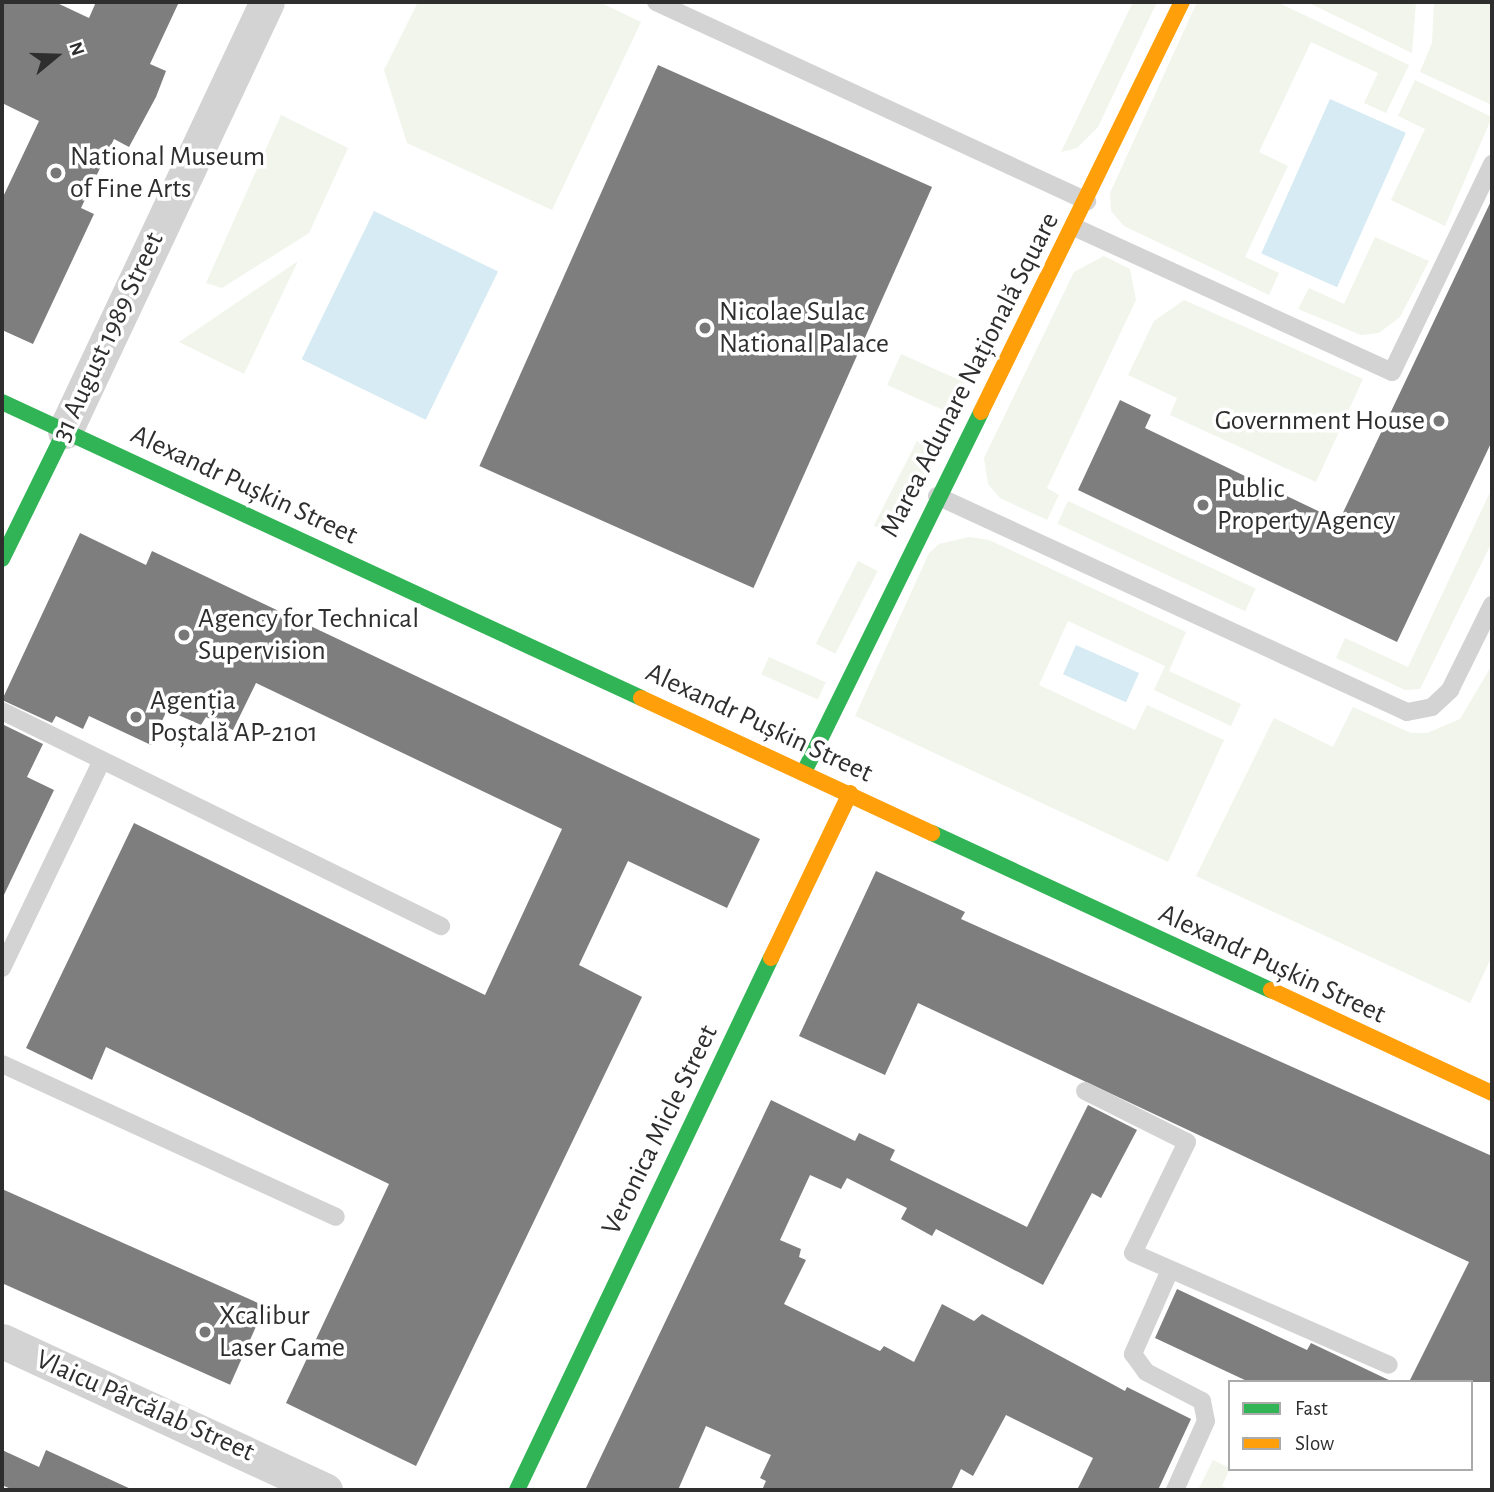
<!DOCTYPE html>
<html>
<head>
<meta charset="utf-8">
<style>
  body { margin:0 }
  #map { position:relative; width:1494px; height:1492px; overflow:hidden; background:#fff; font-family:"Alegreya Sans",sans-serif }
  div>[style] { position:absolute }
  .green>* { inset:0; background:#f1f5eb; transform-origin:0 0 }
  .water>* { inset:0; background:#d6ebf3; transform-origin:0 0 }
  .building>* { inset:0; background:#7e7e7e; transform-origin:0 0 }
  .lane>* { height:18px; margin:-9px; padding:0 9px; transform-origin:9px; border-radius:9px; background:#d3d3d3 }
  .street>* { height:35px; margin:-17.5px; padding:0 17.5px; transform-origin:17.5px; border-radius:17.5px; background:#d3d3d3 }
  .fast>* { height:16px; margin:-8px; padding:0 8px; transform-origin:8px; border-radius:8px; background:#30b455 }
  .slow>* { height:16px; margin:-8px; padding:0 8px; transform-origin:8px; border-radius:8px; background:#ff9f0a }
  .dots>* { width:19px; height:19px; translate:-50% -50%; box-sizing:border-box; border:4px solid #fff; border-radius:50% }
  span { translate:-50% -50%; white-space:nowrap; text-align:center; line-height:1.15; -webkit-text-stroke:7px #fff; paint-order:stroke }
  .poi-label { font-size:28px; color:#2e2e2e }
  .left { translate:0 -50%; text-align:left }
  .right { translate:-100% -50%; text-align:right }
  .street-label { font-size:28px; color:#2e2e2e }
  .frame { position:absolute; inset:0; border:4px solid #2e2e2e; pointer-events:none }
  .legend { position:absolute; left:1228px; top:1380px; width:245px; height:91px; box-sizing:border-box; background:#fff; border:2px solid #ababab; margin:0; padding:9px 12px; list-style:none; font-size:21px; color:#2e2e2e }
  .legend li { display:flex; align-items:center; gap:14px; height:35px }
  .legend b { width:35px; border:2px solid #ababab }
  .north { position:absolute; left:21px; top:21px; width:70px; height:70px; -webkit-text-stroke:5px #fff; paint-order:stroke; rotate:71deg; font-size:19px; font-weight:700; line-height:28px; text-align:center; color:#2e2e2e }
  .north::after { content:''; display:block; margin:auto; width:24px; height:32px; background:#2e2e2e; clip-path:polygon(50% 0,100% 100%,50% 72%,0 100%) }
</style>
</head>
<body>
<div id="map">
  <div class="green">
    <div style="clip-path:polygon(418px 2px,599px 2px,641px 22px,552px 210px,407px 143px,384px 70px)"></div>
    <div style="clip-path:polygon(1133px 2px,1157px 2px,1098px 127px,1077px 148px,1061px 152px)"></div>
    <div style="clip-path:polygon(1197px 2px,1277px 2px,1409px 65px,1386px 113px,1364px 103px,1378px 73px,1311px 42px,1259px 152px,1288px 166px,1245px 257px,1279px 273px,1269px 295px,1124px 226px,1111px 211px,1110px 193px)"></div>
    <div style="clip-path:polygon(1307px 2px,1416px 2px,1412px 53px)"></div>
    <div style="clip-path:polygon(1434px 2px,1492px 2px,1492px 105px,1420px 72px,1432px 43px)"></div>
    <div style="clip-path:polygon(1415px 80px,1492px 117px,1445px 226px,1391px 200px,1425px 129px,1398px 116px)"></div>
    <div style="clip-path:polygon(281px 115px,348px 148px,309px 233px,222px 288px,206px 283px)"></div>
    <div style="clip-path:polygon(1375px 237px,1429px 261px,1400px 317px,1379px 333px,1361px 335px,1298px 309px,1309px 288px,1344px 304px)"></div>
    <div style="clip-path:polygon(1104px 256px,1130px 269px,1136px 300px,1047px 488px,1059px 495px,1047px 520px,1000px 498px,988px 484px,984px 458px,1074px 272px)"></div>
    <div style="clip-path:polygon(298px 261px,244px 374px,179px 342px)"></div>
    <div style="clip-path:polygon(1184px 300px,1363px 379px,1316px 482px,1170px 415px,1177px 398px,1128px 375px,1154px 321px)"></div>
    <div style="left:901px;top:354px;width:70px;height:34px;rotate:24deg"></div>
    <div style="left:917px;top:441px;width:22px;height:95px;rotate:27deg"></div>
    <div style="clip-path:polygon(1492px 488px,1492px 542px,1420px 689px,1405px 690px,1336px 658px,1345px 638px,1408px 667px)"></div>
    <div style="left:1068px;top:501px;width:207px;height:25px;rotate:25deg"></div>
    <div style="clip-path:polygon(969px 537px,989px 540px,1186px 632px,1169px 671px,1241px 704px,1231px 726px,1154px 690px,1165px 666px,1068px 621px,1039px 685px,1135px 730px,1147px 705px,1224px 740px,1168px 862px,855px 716px,929px 553px,939px 544px)"></div>
    <div style="left:858px;top:561px;width:22px;height:93px;rotate:27deg"></div>
    <div style="left:769px;top:657px;width:62px;height:19px;rotate:24deg"></div>
    <div style="clip-path:polygon(1492px 665px,1492px 956px,1470px 1003px,1196px 876px,1274px 718px,1333px 747px,1353px 707px,1411px 733px,1427px 733px,1460px 719px)"></div>
    <div style="clip-path:polygon(1213px 1460px,1230px 1468px,1222px 1486px,1231px 1490px,1198px 1490px)"></div>
  </div>
  <div class="water">
    <div style="left:1330px;top:99px;width:83px;height:169px;rotate:24deg"></div>
    <div style="left:374px;top:211px;width:138px;height:165px;rotate:26deg"></div>
    <div style="left:1076px;top:645px;width:69px;height:32px;rotate:24deg"></div>
  </div>
  <div class="building">
    <div style="clip-path:polygon(2px 2px,55px 2px,89px 18px,96px 2px,179px 2px,150px 64px,166px 71px,156px 97px,129px 147px,114px 139px,81px 208px,94px 214px,33px 344px,2px 330px,2px 199px,39px 121px,2px 103px)"></div>
    <div style="left:658px;top:65px;width:300px;height:439px;rotate:24deg"></div>
    <div style="clip-path:polygon(1492px 199px,1492px 441px,1397px 642px,1078px 490px,1120px 400px,1151px 415px,1145px 428px,1339px 521px)"></div>
    <div style="clip-path:polygon(80px 533px,146px 565px,152px 551px,760px 839px,727px 908px,628px 861px,579px 965px,642px 997px,416px 1466px,286px 1403px,389px 1184px,106px 1047px,92px 1080px,26px 1048px,134px 823px,485px 995px,562px 829px,256px 683px,233px 730px,206px 717px,201px 725px,167px 710px,151px 745px,89px 716px,83px 729px,56px 716px,52px 723px,2px 700px)"></div>
    <div style="clip-path:polygon(2px 724px,43px 744px,27px 777px,54px 790px,2px 899px)"></div>
    <div style="clip-path:polygon(876px 871px,965px 912px,961px 919px,1492px 1156px,1492px 1382px,1409px 1382px,1469px 1262px,918px 1003px,885px 1075px,799px 1036px)"></div>
    <div style="clip-path:polygon(771px 1100px,855px 1141px,859px 1133px,895px 1150px,890px 1160px,1027px 1227px,1088px 1105px,1137px 1130px,1101px 1198px,1092px 1193px,1043px 1285px,936px 1229px,932px 1236px,901px 1219px,907px 1208px,847px 1178px,841px 1189px,810px 1175px,780px 1240px,801px 1249px,799px 1257px,806px 1260px,784px 1304px,880px 1351px,884px 1346px,914px 1362px,942px 1304px,974px 1321px,982px 1314px,1125px 1391px,1127px 1387px,1191px 1419px,1158px 1490px,1077px 1490px,1093px 1458px,1006px 1415px,973px 1476px,961px 1469px,951px 1490px,762px 1490px,766px 1481px,760px 1478px,771px 1455px,706px 1426px,678px 1490px,585px 1490px)"></div>
    <div style="left:2px;top:1189px;width:288px;height:86px;rotate:24deg"></div>
    <div style="clip-path:polygon(1177px 1289px,1307px 1350px,1311px 1343px,1393px 1382px,1249px 1382px,1155px 1338px)"></div>
    <div style="clip-path:polygon(2px 1450px,39px 1467px,46px 1450px,133px 1490px,13px 1490px,2px 1485px)"></div>
  </div>
  <div class="lane">
    <div style="left:656px;top:2px;width:475px;rotate:24.8deg"></div>
    <div style="left:1074px;top:227px;width:349px;rotate:24.5deg"></div>
    <div style="left:1392px;top:372px;width:231px;rotate:-64.3deg"></div>
    <div style="left:937px;top:496px;width:517px;rotate:24.68deg"></div>
    <div style="left:1407px;top:712px;width:25px;rotate:-11deg"></div>
    <div style="left:1432px;top:707px;width:25px;rotate:-43deg"></div>
    <div style="left:1450px;top:690px;width:95px;rotate:-63.7deg"></div>
    <div style="left:2px;top:711px;width:489px;rotate:26.1deg"></div>
    <div style="left:2px;top:968px;width:229px;rotate:-64.3deg"></div>
    <div style="left:2px;top:1064px;width:367px;rotate:24.6deg"></div>
    <div style="left:1085px;top:1091px;width:114px;rotate:26.6deg"></div>
    <div style="left:1187px;top:1142px;width:123px;rotate:115.9deg"></div>
    <div style="left:1133px;top:1253px;width:279px;rotate:23.6deg"></div>
    <div style="left:1170px;top:1270px;width:92px;rotate:113.8deg"></div>
    <div style="left:1133px;top:1354px;width:22px;rotate:54deg"></div>
    <div style="left:1146px;top:1372px;width:63px;rotate:27.4deg"></div>
    <div style="left:1202px;top:1401px;width:20px;rotate:79deg"></div>
    <div style="left:1206px;top:1421px;width:76px;rotate:114.2deg"></div>
  </div>
  <div class="street">
    <div style="left:65px;top:431px;width:474px;rotate:-64.8deg"></div>
    <div style="left:2px;top:1341px;width:356px;rotate:24.8deg"></div>
  </div>
  <div class="fast">
    <div style="left:2px;top:402px;width:704px;rotate:24.85deg"></div>
    <div style="left:2px;top:559px;width:143px;rotate:-63.8deg"></div>
    <div style="left:804px;top:772px;width:401px;rotate:-63.8deg"></div>
    <div style="left:932px;top:833px;width:374px;rotate:24.9deg"></div>
    <div style="left:517px;top:1490px;width:590px;rotate:-64.48deg"></div>
  </div>
  <div class="slow">
    <div style="left:981px;top:412px;width:457px;rotate:-63.9deg"></div>
    <div style="left:641px;top:698px;width:321px;rotate:24.9deg"></div>
    <div style="left:771px;top:958px;width:183px;rotate:-64.4deg"></div>
    <div style="left:1271px;top:990px;width:244px;rotate:25deg"></div>
  </div>
  <div class="dots">
    <div style="left:56px;top:173px;background:#777"></div>
    <div style="left:705px;top:328px;background:#777"></div>
    <div style="left:1439px;top:421px;background:#777"></div>
    <div style="left:1203px;top:505px;background:#777"></div>
    <div style="left:184px;top:635px;background:#777"></div>
    <div style="left:136px;top:717px;background:#777"></div>
    <div style="left:205px;top:1332px;background:#777"></div>
  </div>
  <div class="poi-label">
    <span class="left" style="left:70px;top:173px">National Museum<br>of Fine Arts</span>
    <span class="left" style="left:719px;top:328px">Nicolae Sulac<br>National Palace</span>
    <span class="right" style="left:1425px;top:421px">Government House</span>
    <span class="left" style="left:1217px;top:505px">Public<br>Property Agency</span>
    <span class="left" style="left:198px;top:635px">Agency for Technical<br>Supervision</span>
    <span class="left" style="left:150px;top:717px">Agenția<br>Poștală AP-2101</span>
    <span class="left" style="left:219px;top:1332px">Xcalibur<br>Laser Game</span>
  </div>
  <div class="street-label">
    <span style="left:108px;top:337px;rotate:-65deg">31 August 1989 Street</span>
    <span style="left:970px;top:375px;rotate:-63deg">Marea Adunare Națională Square</span>
    <span style="left:244px;top:485px;rotate:25deg">Alexandr Pușkin Street</span>
    <span style="left:759px;top:723px;rotate:25deg">Alexandr Pușkin Street</span>
    <span style="left:1272px;top:964px;rotate:25deg">Alexandr Pușkin Street</span>
    <span style="left:660px;top:1130px;rotate:-64deg">Veronica Micle Street</span>
    <span style="left:145px;top:1406px;rotate:24deg">Vlaicu Pârcălab Street</span>
  </div>
  <div class="frame"></div>
  <ul class="legend">
  <li><b style="height:9px;background:#30b455"></b>Fast</li>
  <li><b style="height:9px;background:#ff9f0a"></b>Slow</li>
  </ul>
  <div class="north">N</div>
</div>
</body>
</html>
